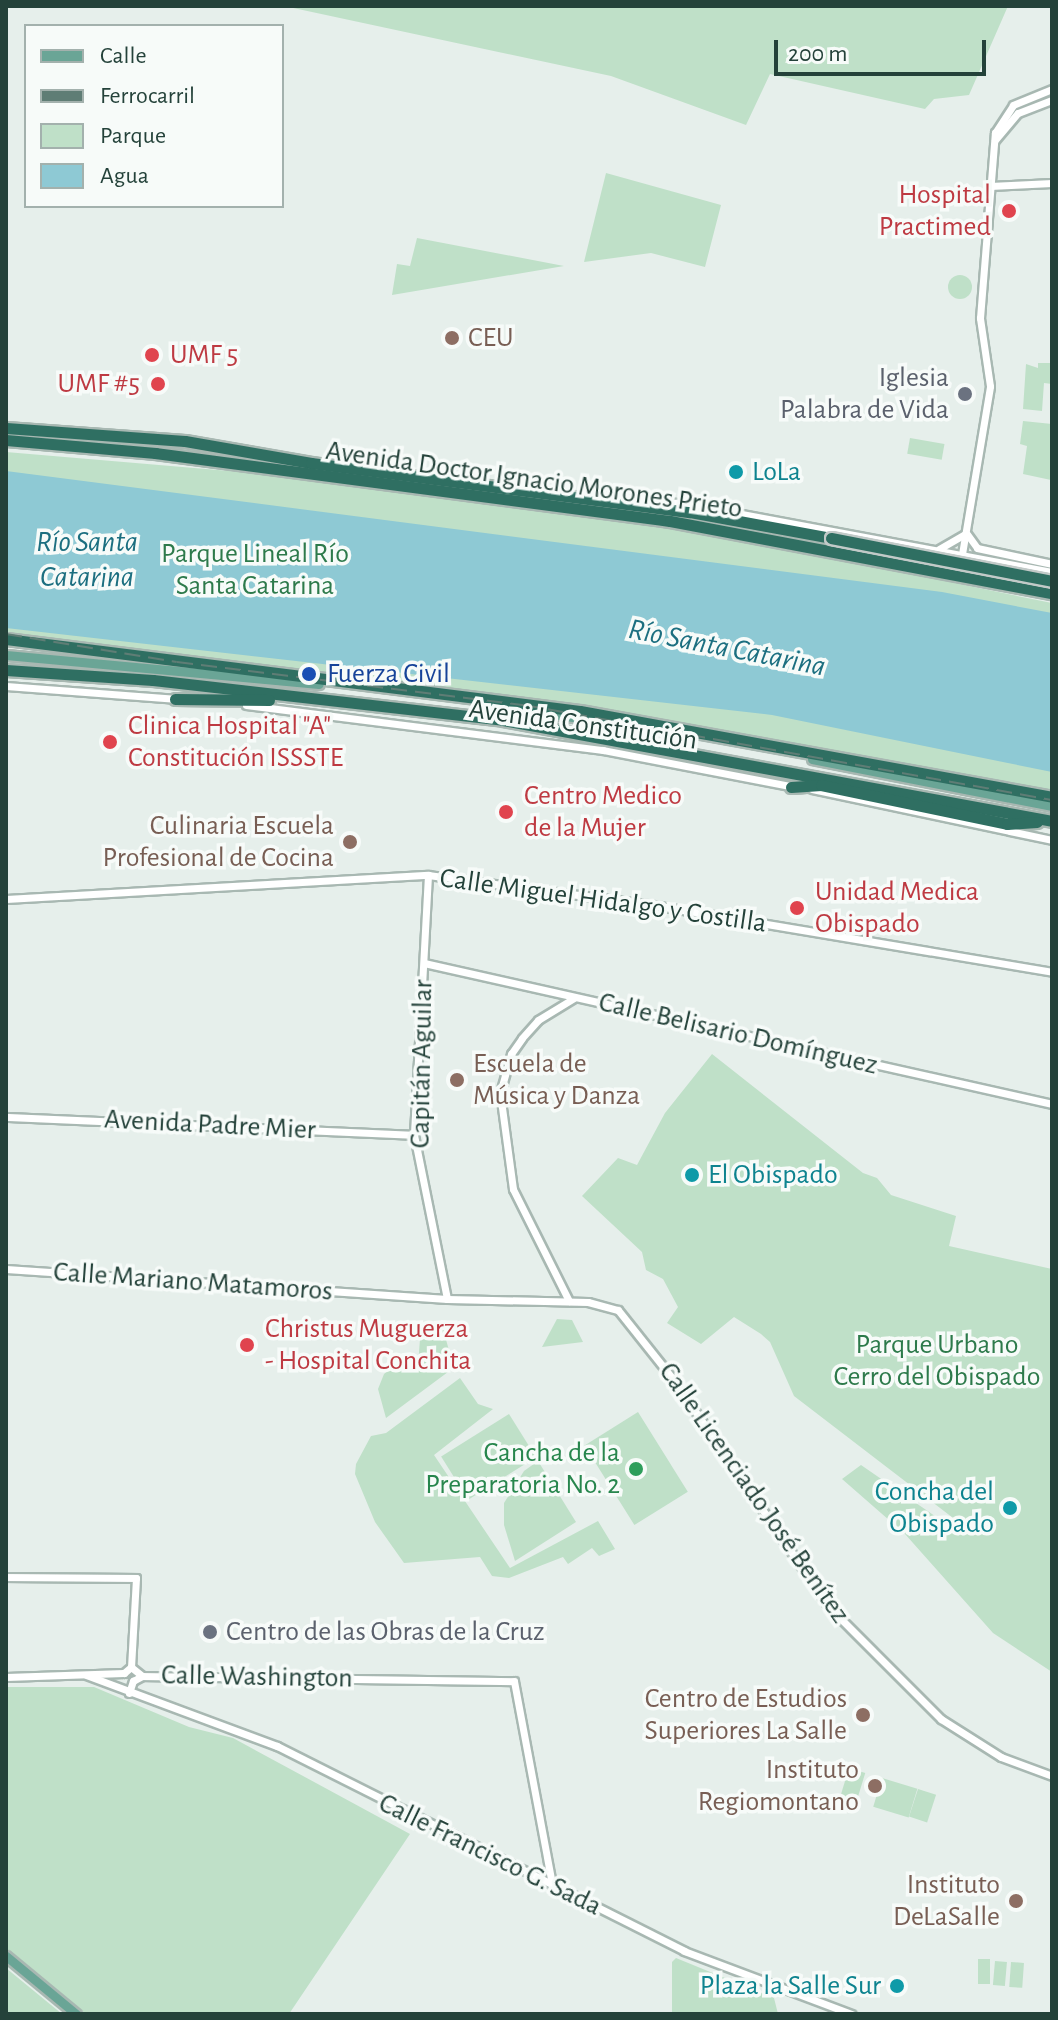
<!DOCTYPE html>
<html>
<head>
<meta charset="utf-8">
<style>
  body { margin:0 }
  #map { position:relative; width:1058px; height:2020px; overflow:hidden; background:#e6efeb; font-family:"Alegreya Sans",sans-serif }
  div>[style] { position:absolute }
  .green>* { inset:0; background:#bfe0c8; transform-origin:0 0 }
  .round { border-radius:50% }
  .water>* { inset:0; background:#8ec9d4 }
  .roads { filter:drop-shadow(2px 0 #a8b8b2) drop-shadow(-2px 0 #a8b8b2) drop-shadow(0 2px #a8b8b2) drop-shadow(0 -2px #a8b8b2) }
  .minor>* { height:7px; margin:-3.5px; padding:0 3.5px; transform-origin:3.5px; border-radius:3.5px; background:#fff }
  .major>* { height:9px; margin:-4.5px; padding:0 4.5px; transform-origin:4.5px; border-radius:4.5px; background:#6aa596 }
  .highway>* { height:11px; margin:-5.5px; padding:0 5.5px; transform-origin:5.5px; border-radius:5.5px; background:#2f6f62 }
  .rail>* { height:2px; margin-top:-1px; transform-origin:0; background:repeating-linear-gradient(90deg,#5f7d75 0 16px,transparent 0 24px) }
  .bridges { filter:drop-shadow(2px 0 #c2cac8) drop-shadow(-2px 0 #c2cac8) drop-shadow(0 2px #c2cac8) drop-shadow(0 -2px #c2cac8) }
  .highway-bridge>* { height:11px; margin:-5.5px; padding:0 5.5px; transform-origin:5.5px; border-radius:5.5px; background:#2f6f62 }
  .dots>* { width:22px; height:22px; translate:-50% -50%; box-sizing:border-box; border:4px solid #f7fbf9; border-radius:50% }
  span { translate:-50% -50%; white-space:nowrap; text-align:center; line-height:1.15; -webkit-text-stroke:7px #f7fbf9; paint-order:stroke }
  .health-label { font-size:28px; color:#be3a42 }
  .right { translate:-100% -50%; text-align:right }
  .left { translate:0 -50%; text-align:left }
  .education-label { font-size:28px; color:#785e54 }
  .worship-label { font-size:28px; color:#5b616d }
  .culture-label { font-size:28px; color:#0d838f }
  .street-label { font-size:28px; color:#24423a }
  .park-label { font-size:28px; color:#2d7a4b }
  .transit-label { font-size:28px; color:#164399 }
  .leisure-label { font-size:28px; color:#27864d }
  .water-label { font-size:30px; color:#1c6f80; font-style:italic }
  .frame { position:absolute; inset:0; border:8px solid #24423a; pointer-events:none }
  .legend { position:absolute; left:24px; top:24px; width:260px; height:184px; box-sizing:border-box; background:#f7fbf9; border:2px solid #a3b1ad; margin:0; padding:10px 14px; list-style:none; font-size:24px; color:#24423a }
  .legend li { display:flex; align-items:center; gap:16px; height:40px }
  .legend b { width:40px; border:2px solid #a3b1ad }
  .scale { position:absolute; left:774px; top:40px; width:212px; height:36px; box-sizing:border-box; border:4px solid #24423a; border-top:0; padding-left:10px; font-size:24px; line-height:28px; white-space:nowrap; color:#24423a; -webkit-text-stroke:6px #f7fbf9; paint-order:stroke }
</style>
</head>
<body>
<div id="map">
  <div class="green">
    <div style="clip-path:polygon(284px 6px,1008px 6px,969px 95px,934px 99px,925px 109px,770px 74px,746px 125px,611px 76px)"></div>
    <div style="clip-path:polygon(606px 173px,721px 205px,705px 267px,651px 253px,584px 262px)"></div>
    <div style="clip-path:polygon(417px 238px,564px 266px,392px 295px,397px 264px,410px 266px)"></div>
    <div class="round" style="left:948px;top:275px;width:24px;height:24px"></div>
    <div style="clip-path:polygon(1038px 363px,1052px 363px,1052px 384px,1044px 383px,1042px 411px,1023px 409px,1026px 364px,1038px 368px)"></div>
    <div style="clip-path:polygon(1023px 421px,1052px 424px,1051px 480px,1023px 474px,1027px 446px,1020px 444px)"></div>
    <div style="left:910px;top:438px;width:35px;height:16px;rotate:10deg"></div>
    <div style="clip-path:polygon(6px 452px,299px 477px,565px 511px,783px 548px,1052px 603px,1052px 795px,763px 742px,6px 634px)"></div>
    <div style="clip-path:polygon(712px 1054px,863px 1173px,877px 1178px,891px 1195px,956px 1216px,949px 1246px,1052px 1269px,1052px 1672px,993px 1633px,905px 1534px,842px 1479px,861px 1465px,958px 1532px,950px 1525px,957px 1521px,794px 1396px,770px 1342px,761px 1334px,734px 1317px,701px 1344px,667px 1323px,678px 1307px,663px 1279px,646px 1270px,642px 1252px,582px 1196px,618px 1158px,637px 1165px,665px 1113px)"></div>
    <div style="clip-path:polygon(557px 1319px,572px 1320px,583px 1342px,542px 1347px)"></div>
    <div style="clip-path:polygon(442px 1325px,453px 1365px,463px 1367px,452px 1369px,386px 1418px,378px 1389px,384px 1374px,396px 1364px,418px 1365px,421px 1326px)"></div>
    <div style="clip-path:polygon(460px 1378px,478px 1404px,493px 1409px,434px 1455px,510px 1568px,598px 1521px,615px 1549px,599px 1556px,592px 1548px,568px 1564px,563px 1557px,509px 1578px,492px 1576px,480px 1557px,404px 1563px,375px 1522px,355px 1474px,356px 1464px,371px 1436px,386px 1433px)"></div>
    <div style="left:638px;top:1412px;width:94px;height:63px;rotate:58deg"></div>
    <div style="left:509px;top:1414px;width:51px;height:80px;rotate:58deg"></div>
    <div style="clip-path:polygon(538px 1461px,576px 1522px,515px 1561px,504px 1525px,504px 1503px,524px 1471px)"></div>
    <div style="clip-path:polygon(6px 1687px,94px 1687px,189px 1727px,233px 1738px,410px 1834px,289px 2014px,86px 2014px,6px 1949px)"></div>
    <div style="left:849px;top:1768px;width:17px;height:31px;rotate:17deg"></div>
    <div style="left:882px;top:1778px;width:37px;height:30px;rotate:17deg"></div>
    <div style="left:918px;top:1789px;width:19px;height:29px;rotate:18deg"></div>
    <div style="clip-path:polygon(676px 1958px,774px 1998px,778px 2014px,672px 2014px,672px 1962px)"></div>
    <div style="left:978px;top:1959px;width:12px;height:25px"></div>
    <div style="left:995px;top:1961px;width:12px;height:24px;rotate:5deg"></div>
    <div style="left:1011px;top:1962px;width:13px;height:25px;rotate:4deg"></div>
    <div style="clip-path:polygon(6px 1968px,62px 2014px,6px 2014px)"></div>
  </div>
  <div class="water">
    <div style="clip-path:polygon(6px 471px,942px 592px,1052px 613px,1052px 772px,772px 715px,6px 628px)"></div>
  </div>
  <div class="roads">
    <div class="minor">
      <div style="left:995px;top:140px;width:35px;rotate:-50deg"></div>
      <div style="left:1018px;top:113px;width:36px;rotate:-21deg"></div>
      <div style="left:990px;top:186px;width:62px;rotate:-2.8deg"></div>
      <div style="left:581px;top:494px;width:107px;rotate:5.3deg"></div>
      <div style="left:688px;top:504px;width:370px;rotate:10.6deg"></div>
      <div style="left:967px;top:534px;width:17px;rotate:54deg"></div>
      <div style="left:977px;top:548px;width:77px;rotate:12deg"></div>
      <div style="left:939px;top:549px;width:30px;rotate:-30deg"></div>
      <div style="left:962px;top:554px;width:170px;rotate:-80.5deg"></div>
      <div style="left:990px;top:386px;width:69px;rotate:-98.4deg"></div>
      <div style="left:980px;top:318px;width:186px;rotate:-85.4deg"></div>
      <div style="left:995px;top:133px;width:33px;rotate:-57deg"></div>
      <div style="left:1013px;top:105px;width:42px;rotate:-22.3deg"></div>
      <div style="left:6px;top:686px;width:172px;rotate:4.3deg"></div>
      <div style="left:246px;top:705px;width:360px;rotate:7.2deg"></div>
      <div style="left:603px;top:750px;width:196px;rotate:10.9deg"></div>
      <div style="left:812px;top:789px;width:245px;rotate:12deg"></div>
      <div style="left:428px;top:875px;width:260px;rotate:93.1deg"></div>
      <div style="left:414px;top:1135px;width:167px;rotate:78.6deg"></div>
      <div style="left:6px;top:899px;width:423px;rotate:-3.3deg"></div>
      <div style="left:428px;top:875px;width:233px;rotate:7.6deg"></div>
      <div style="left:659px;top:906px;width:399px;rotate:9.5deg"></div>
      <div style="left:424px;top:963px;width:644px;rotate:12.65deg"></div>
      <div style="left:6px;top:1117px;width:408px;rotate:2.5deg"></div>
      <div style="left:6px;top:1269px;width:442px;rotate:3.9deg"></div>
      <div style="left:447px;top:1299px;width:141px;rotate:1.2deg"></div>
      <div style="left:588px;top:1302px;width:31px;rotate:15deg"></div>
      <div style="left:618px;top:1310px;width:93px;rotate:51.5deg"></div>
      <div style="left:676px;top:1383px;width:271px;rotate:55.7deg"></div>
      <div style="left:829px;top:1607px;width:158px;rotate:45deg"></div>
      <div style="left:941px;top:1719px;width:71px;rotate:32.3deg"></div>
      <div style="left:1001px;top:1757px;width:54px;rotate:20.4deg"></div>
      <div style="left:569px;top:1301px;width:125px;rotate:-116.6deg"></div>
      <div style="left:513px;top:1189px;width:97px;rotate:-97.7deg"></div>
      <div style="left:500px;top:1093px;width:41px;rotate:-74.2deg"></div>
      <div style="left:511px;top:1054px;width:19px;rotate:-55deg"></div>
      <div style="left:522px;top:1038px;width:24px;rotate:-48deg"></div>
      <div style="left:538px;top:1020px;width:42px;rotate:-31.4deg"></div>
      <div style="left:6px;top:1577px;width:130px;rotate:0.4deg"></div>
      <div style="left:136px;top:1578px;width:89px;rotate:93.2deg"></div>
      <div style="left:131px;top:1667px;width:14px;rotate:39deg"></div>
      <div style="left:142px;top:1676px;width:372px;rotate:0.8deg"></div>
      <div style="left:514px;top:1681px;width:207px;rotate:79.4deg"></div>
      <div style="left:86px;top:1675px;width:204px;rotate:20.4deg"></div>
      <div style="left:277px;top:1746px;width:456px;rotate:26.7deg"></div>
      <div style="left:684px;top:1951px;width:179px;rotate:20.6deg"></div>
      <div style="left:6px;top:1677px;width:118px;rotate:-1.9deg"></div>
      <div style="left:124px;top:1673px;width:9px;rotate:-41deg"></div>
      <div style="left:129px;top:1693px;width:13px;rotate:-72deg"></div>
      <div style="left:133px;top:1681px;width:10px;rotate:-29deg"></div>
    </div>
    <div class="major">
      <div style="left:6px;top:655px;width:314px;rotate:5.3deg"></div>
      <div style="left:508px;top:707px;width:130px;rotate:8.9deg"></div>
      <div style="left:812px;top:759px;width:245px;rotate:11.1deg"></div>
      <div style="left:6px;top:1956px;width:91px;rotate:39.6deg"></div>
    </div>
    <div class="highway">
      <div style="left:6px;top:428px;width:179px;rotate:4.2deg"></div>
      <div style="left:185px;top:441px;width:128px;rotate:9.9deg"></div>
      <div style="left:311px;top:463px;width:382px;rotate:7.4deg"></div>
      <div style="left:690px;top:512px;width:143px;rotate:10.4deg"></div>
      <div style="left:6px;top:440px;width:150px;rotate:5deg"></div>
      <div style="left:155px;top:453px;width:519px;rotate:7.52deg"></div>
      <div style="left:670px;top:521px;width:389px;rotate:10.7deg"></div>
      <div style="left:6px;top:639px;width:578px;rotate:7.15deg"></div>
      <div style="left:580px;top:711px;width:480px;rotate:10.3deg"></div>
      <div style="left:6px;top:670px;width:147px;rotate:3.9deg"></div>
      <div style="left:153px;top:680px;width:352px;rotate:6.5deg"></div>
      <div style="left:503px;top:720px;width:558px;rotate:10.42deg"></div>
      <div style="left:175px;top:699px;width:94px;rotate:0.6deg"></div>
      <div style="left:791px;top:787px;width:30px;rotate:-4deg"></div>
      <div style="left:821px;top:785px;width:190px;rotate:11.8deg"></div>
      <div style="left:1007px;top:824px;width:30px;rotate:-4deg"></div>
    </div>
  </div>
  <div class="rail">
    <div style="left:6px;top:634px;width:173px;rotate:9.3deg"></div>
    <div style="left:177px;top:662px;width:350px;rotate:7.1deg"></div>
    <div style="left:524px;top:705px;width:536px;rotate:10.2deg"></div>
  </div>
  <div class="bridges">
    <div class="highway-bridge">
      <div style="left:831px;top:538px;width:225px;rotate:11deg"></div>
    </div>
  </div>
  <div class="dots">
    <div style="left:1009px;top:211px;background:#e0444e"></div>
    <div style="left:452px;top:338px;background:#8d6e63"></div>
    <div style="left:152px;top:355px;background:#e0444e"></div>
    <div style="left:158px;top:384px;background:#e0444e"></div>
    <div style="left:965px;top:394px;background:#6b7280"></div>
    <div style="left:736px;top:472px;background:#0f9aa8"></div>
    <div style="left:309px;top:674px;background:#1a4fb4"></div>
    <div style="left:110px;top:742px;background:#e0444e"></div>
    <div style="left:506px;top:812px;background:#e0444e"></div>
    <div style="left:350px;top:842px;background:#8d6e63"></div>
    <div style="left:797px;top:908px;background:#e0444e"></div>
    <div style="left:457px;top:1080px;background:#8d6e63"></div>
    <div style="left:692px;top:1175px;background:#0f9aa8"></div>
    <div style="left:247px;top:1345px;background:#e0444e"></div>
    <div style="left:636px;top:1469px;background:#2e9e5b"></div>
    <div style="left:1010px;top:1508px;background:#0f9aa8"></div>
    <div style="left:210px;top:1632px;background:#6b7280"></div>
    <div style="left:863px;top:1715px;background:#8d6e63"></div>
    <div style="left:875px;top:1786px;background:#8d6e63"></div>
    <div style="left:1016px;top:1901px;background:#8d6e63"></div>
    <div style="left:897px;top:1986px;background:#0f9aa8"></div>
  </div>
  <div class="health-label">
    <span class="right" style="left:991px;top:211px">Hospital<br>Practimed</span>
    <span class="left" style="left:170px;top:355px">UMF 5</span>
    <span class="right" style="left:140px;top:384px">UMF #5</span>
    <span class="left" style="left:128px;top:742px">Clinica Hospital "A"<br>Constitución ISSSTE</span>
    <span class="left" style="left:524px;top:812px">Centro Medico<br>de la Mujer</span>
    <span class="left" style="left:815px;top:908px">Unidad Medica<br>Obispado</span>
    <span class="left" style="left:265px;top:1345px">Christus Muguerza<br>- Hospital Conchita</span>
  </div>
  <div class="education-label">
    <span class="left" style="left:468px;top:338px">CEU</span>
    <span class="right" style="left:334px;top:842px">Culinaria Escuela<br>Profesional de Cocina</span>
    <span class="left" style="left:473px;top:1080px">Escuela de<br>Música y Danza</span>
    <span class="right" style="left:847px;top:1715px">Centro de Estudios<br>Superiores La Salle</span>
    <span class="right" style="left:859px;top:1786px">Instituto<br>Regiomontano</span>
    <span class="right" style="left:1000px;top:1901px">Instituto<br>DeLaSalle</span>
  </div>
  <div class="worship-label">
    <span class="right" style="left:949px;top:394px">Iglesia<br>Palabra de Vida</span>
    <span class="left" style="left:226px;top:1632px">Centro de las Obras de la Cruz</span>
  </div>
  <div class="culture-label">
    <span class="left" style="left:752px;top:472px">LoLa</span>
    <span class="left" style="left:708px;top:1175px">El Obispado</span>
    <span class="right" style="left:994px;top:1508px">Concha del<br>Obispado</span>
    <span class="right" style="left:881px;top:1986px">Plaza la Salle Sur</span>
  </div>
  <div class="street-label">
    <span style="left:534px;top:480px;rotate:8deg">Avenida Doctor Ignacio Morones Prieto</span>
    <span style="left:583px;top:725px;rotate:8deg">Avenida Constitución</span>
    <span style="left:603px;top:901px;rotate:8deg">Calle Miguel Hidalgo y Costilla</span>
    <span style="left:738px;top:1034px;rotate:13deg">Calle Belisario Domínguez</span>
    <span style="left:422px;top:1064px;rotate:-89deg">Capitán Aguilar</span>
    <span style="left:210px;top:1125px;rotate:3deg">Avenida Padre Mier</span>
    <span style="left:193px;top:1282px;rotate:4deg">Calle Mariano Matamoros</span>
    <span style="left:754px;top:1493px;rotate:55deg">Calle Licenciado José Benítez</span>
    <span style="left:257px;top:1677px;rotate:1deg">Calle Washington</span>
    <span style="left:490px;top:1855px;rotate:26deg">Calle Francisco G. Sada</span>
  </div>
  <div class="park-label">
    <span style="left:255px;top:570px">Parque Lineal Río<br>Santa Catarina</span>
    <span style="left:937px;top:1361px">Parque Urbano<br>Cerro del Obispado</span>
  </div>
  <div class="transit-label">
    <span class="left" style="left:327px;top:674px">Fuerza Civil</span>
  </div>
  <div class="leisure-label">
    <span class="right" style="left:620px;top:1469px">Cancha de la<br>Preparatoria No. 2</span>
  </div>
  <div class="water-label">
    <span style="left:87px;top:559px">Río Santa<br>Catarina</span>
    <span style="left:727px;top:648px;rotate:11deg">Río Santa Catarina</span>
  </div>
  <div class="frame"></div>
  <ul class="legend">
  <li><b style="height:10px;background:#6aa596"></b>Calle</li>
  <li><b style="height:10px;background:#5f7d75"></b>Ferrocarril</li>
  <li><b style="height:22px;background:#bfe0c8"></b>Parque</li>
  <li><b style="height:22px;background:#8ec9d4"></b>Agua</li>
  </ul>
  <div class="scale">200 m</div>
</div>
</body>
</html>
